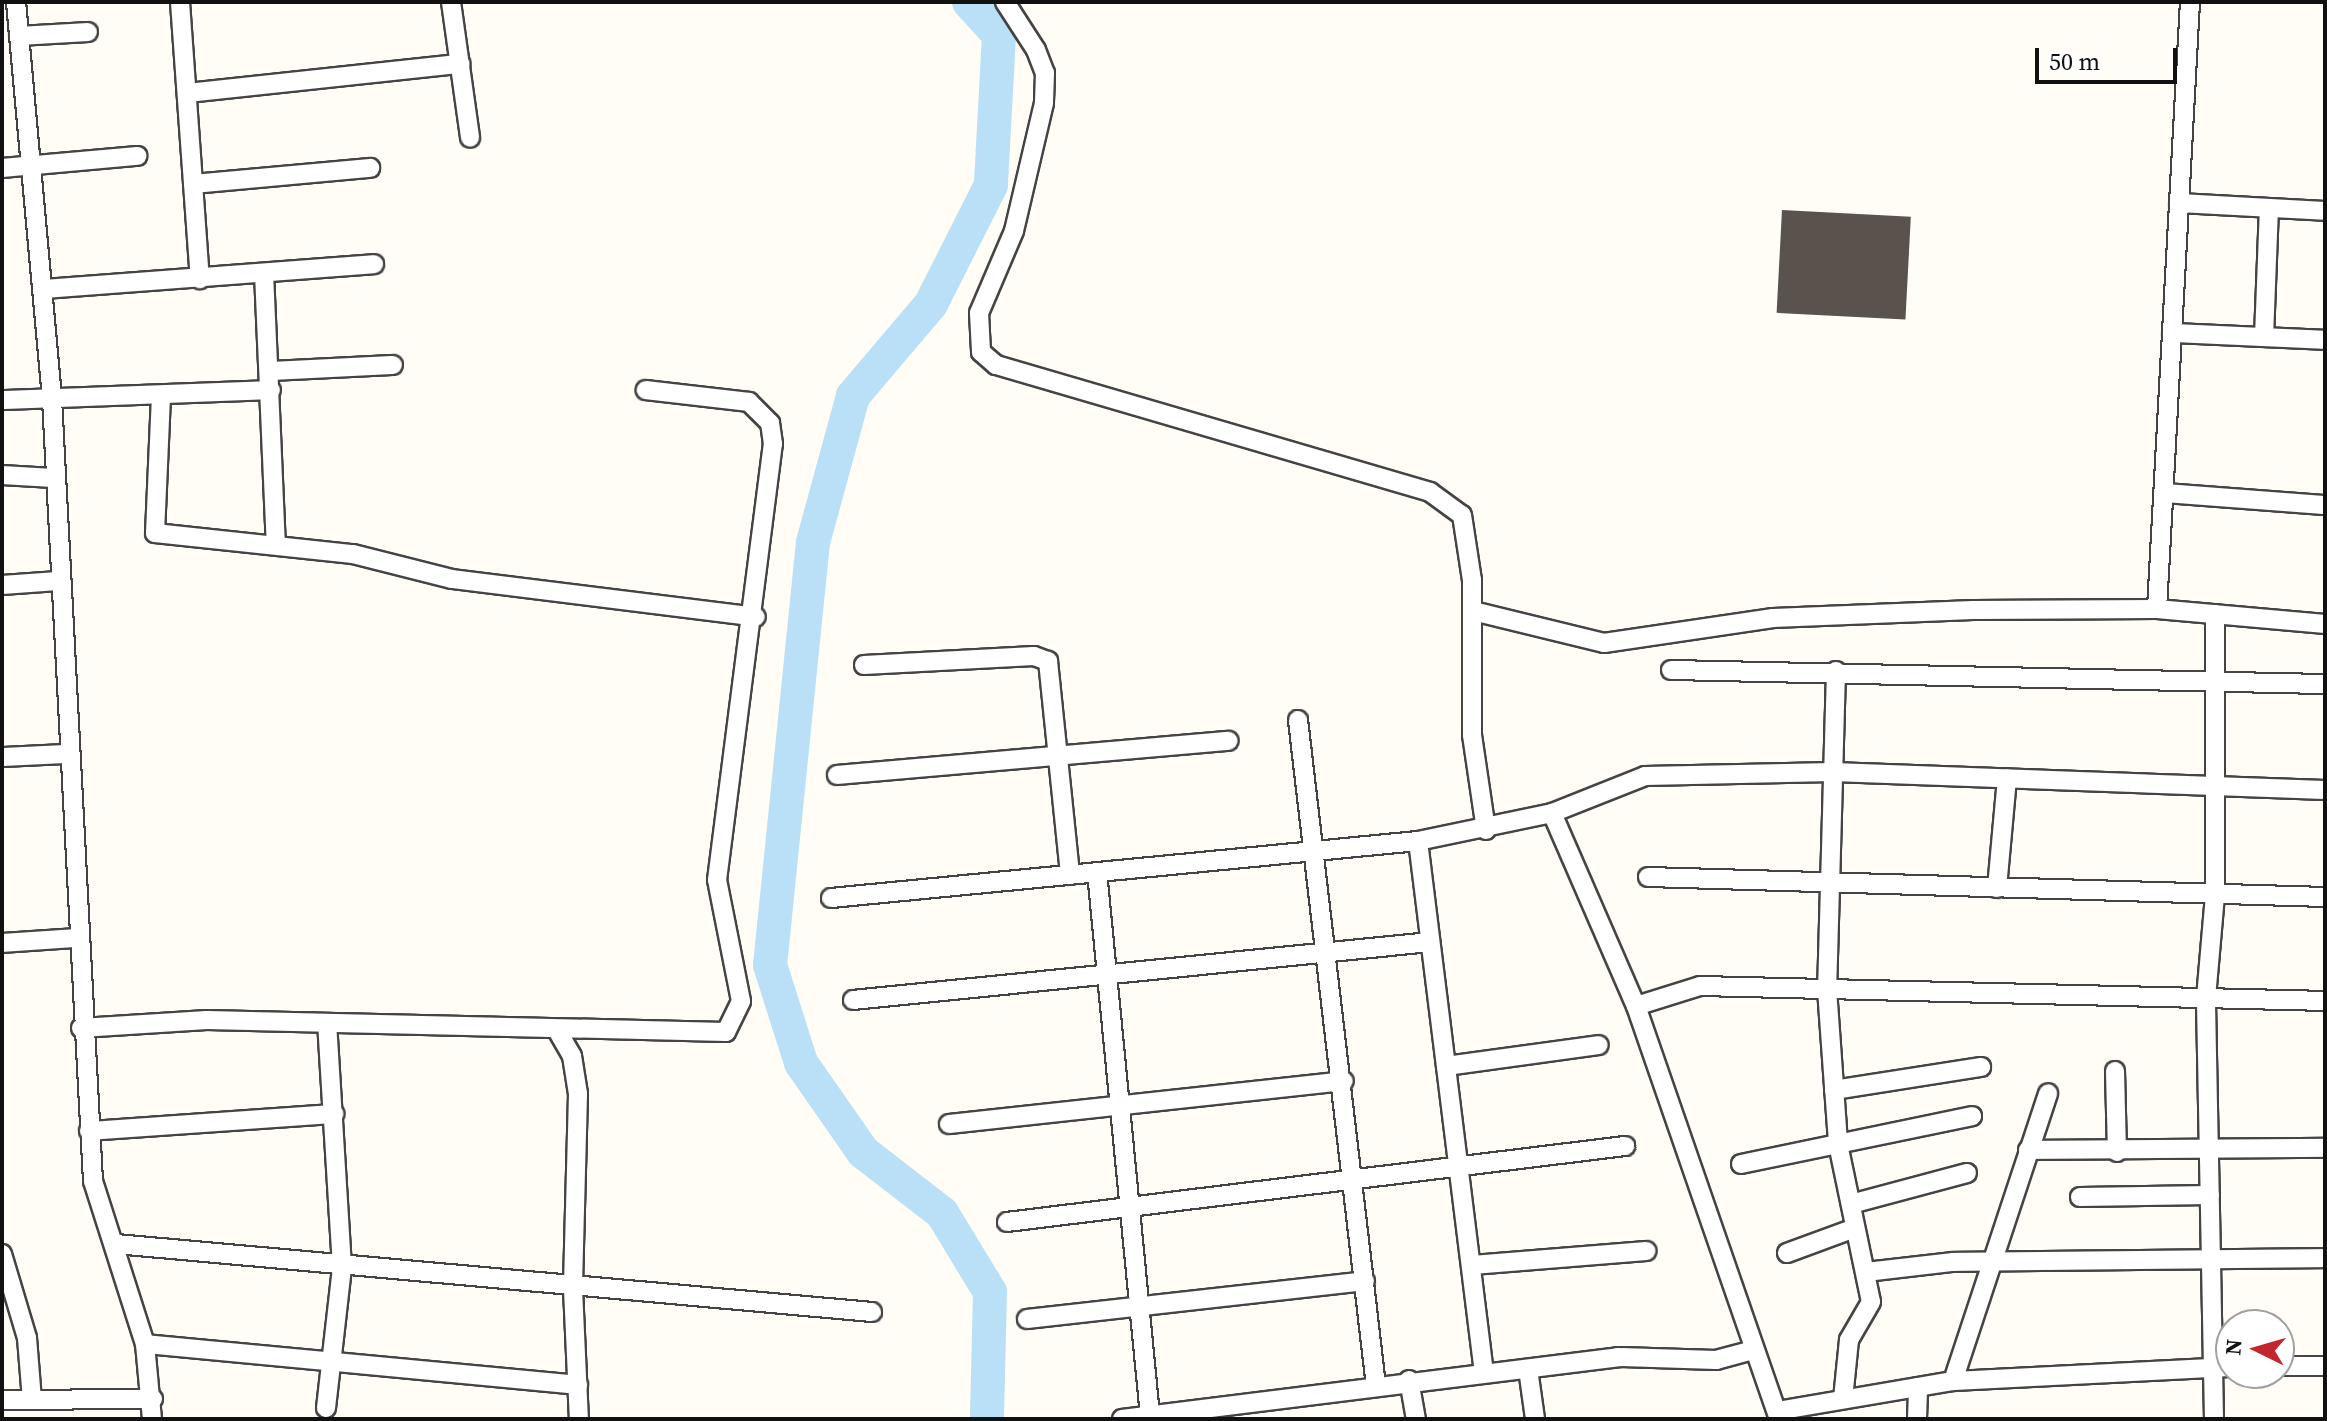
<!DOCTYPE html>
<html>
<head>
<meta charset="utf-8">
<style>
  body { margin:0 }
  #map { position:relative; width:2327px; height:1421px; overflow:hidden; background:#fffdf5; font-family:"Source Serif 4",serif }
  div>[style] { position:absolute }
  .river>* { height:34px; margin:-17px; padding:0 17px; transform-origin:17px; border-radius:17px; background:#b9e0f7 }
  .building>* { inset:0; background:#5a524d; transform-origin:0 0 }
  .roads { filter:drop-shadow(2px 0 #444) drop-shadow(-2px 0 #444) drop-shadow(0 2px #444) drop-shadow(0 -2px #444) }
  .minor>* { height:18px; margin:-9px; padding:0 9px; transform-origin:9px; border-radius:9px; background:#fff }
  span { translate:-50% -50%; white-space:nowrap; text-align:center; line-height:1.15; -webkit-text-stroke:8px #fff; paint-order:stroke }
  .frame { position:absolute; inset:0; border:4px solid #111; pointer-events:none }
  .north { position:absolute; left:2215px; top:1309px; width:80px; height:80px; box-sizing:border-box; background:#fff; border:2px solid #a0a0a0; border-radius:50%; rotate:275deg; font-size:22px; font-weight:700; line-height:32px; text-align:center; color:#111 }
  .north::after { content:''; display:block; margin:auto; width:28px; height:36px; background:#c4262e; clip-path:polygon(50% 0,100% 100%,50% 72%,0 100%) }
  .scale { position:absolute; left:2035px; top:48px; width:142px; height:36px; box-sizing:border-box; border:4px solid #111; border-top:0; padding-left:10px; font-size:24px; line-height:28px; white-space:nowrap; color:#111; -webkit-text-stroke:6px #fff; paint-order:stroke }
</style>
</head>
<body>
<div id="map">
  <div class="river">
    <div style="left:969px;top:2px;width:45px;rotate:47.7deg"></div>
    <div style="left:999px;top:35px;width:150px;rotate:93.1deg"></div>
    <div style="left:991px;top:185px;width:133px;rotate:116.8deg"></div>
    <div style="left:931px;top:304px;width:121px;rotate:130.3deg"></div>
    <div style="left:853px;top:396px;width:151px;rotate:105.3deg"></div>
    <div style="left:813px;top:542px;width:425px;rotate:95.8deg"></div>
    <div style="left:770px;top:965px;width:103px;rotate:72.4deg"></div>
    <div style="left:801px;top:1063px;width:108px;rotate:55.1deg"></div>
    <div style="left:863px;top:1152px;width:100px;rotate:37.7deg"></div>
    <div style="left:942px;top:1213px;width:92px;rotate:58.7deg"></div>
    <div style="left:990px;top:1292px;width:127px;rotate:91.4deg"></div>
  </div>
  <div class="building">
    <div style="left:1782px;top:210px;width:129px;height:103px;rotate:3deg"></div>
  </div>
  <div class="roads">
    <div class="minor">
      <div style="left:16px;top:2px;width:399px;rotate:84.8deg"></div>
      <div style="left:52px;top:399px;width:783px;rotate:87deg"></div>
      <div style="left:93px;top:1181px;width:171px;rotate:72.3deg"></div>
      <div style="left:145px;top:1344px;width:75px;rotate:84.7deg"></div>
      <div style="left:180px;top:2px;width:278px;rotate:85.9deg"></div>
      <div style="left:451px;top:2px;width:137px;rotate:82deg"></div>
      <div style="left:1005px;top:2px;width:57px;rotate:57.1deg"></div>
      <div style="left:1036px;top:50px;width:25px;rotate:69deg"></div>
      <div style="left:1045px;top:73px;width:30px;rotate:92deg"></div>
      <div style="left:1044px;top:103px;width:131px;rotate:103.2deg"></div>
      <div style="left:1014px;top:231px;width:89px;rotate:113.1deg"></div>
      <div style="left:979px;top:313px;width:39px;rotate:87deg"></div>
      <div style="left:981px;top:352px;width:20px;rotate:41deg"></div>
      <div style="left:996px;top:365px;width:452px;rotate:16.3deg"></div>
      <div style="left:1430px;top:492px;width:39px;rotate:36deg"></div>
      <div style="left:1462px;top:515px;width:66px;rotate:81.3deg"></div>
      <div style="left:1472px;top:580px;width:155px;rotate:90deg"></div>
      <div style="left:1472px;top:735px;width:96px;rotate:81.6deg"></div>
      <div style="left:19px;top:36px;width:69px;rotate:-3.3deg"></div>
      <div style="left:187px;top:93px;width:275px;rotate:-6.1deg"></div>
      <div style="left:2px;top:168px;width:136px;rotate:-5.1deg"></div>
      <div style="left:193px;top:184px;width:178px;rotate:-5.2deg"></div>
      <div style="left:2179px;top:203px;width:146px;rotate:3.1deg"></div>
      <div style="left:264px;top:273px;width:271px;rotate:87.5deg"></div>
      <div style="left:43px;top:289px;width:332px;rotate:-4.3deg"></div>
      <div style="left:2172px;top:333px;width:153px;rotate:2.6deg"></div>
      <div style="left:2264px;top:337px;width:129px;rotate:-87.8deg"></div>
      <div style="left:270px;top:371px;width:123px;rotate:-2.8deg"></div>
      <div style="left:161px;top:396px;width:137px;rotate:92.5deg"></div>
      <div style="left:155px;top:533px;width:199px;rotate:6.1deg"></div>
      <div style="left:353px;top:554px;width:102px;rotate:14.2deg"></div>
      <div style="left:452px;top:579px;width:306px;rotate:7.1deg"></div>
      <div style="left:2px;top:400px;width:269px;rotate:-2.1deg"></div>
      <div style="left:2px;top:475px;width:51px;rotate:3.4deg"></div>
      <div style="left:2164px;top:493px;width:161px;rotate:4.3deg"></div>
      <div style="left:2px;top:585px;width:56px;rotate:-4.1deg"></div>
      <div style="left:2157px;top:609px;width:608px;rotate:-86.89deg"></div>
      <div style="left:1473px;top:611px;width:135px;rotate:13.7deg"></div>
      <div style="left:1604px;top:643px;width:171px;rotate:-8.4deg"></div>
      <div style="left:1773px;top:618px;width:200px;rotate:-2.3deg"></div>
      <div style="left:1973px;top:610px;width:184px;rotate:-0.3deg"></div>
      <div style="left:2157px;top:609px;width:169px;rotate:5.1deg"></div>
      <div style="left:864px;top:665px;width:170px;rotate:-3deg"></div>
      <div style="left:1034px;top:656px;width:15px;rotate:20deg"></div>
      <div style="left:1048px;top:661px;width:215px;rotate:84.1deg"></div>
      <div style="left:1671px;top:670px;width:654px;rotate:1.23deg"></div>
      <div style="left:1836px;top:671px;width:318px;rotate:91.6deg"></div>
      <div style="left:1827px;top:989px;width:155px;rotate:85.9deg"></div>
      <div style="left:1838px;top:1144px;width:161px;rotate:78.2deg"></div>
      <div style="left:1871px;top:1302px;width:44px;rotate:120.1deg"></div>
      <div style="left:1849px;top:1340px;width:59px;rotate:95.8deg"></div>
      <div style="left:1298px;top:720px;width:671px;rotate:83.32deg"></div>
      <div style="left:2px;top:757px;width:64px;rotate:-2.7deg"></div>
      <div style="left:837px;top:775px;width:393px;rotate:-5deg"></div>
      <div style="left:1552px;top:813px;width:210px;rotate:66.5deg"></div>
      <div style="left:1636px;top:1006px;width:437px;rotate:70.9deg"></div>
      <div style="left:1418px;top:841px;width:536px;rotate:82.93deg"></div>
      <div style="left:1097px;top:872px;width:546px;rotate:84.43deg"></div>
      <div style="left:1648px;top:877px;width:677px;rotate:1.69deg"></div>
      <div style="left:1997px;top:888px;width:110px;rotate:-84.8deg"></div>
      <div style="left:831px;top:898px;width:590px;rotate:-5.55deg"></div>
      <div style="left:1418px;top:841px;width:137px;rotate:-11.8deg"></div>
      <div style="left:1552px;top:813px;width:100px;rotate:-21.7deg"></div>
      <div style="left:1645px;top:776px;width:188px;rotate:-1.2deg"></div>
      <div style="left:1833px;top:772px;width:492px;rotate:2.1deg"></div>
      <div style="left:2px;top:943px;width:74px;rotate:-3.9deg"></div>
      <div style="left:853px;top:1000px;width:580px;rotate:-5.74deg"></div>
      <div style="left:1636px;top:1006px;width:67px;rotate:-17.4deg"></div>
      <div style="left:1700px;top:986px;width:625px;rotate:1.37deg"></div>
      <div style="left:81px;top:1028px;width:126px;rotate:-3.6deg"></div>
      <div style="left:207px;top:1020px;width:519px;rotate:1.32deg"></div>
      <div style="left:726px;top:1032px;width:34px;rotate:-64deg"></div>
      <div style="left:741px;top:1001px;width:123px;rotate:-101.2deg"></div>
      <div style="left:717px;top:880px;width:440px;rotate:-82.7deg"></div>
      <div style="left:773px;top:444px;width:21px;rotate:-98deg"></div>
      <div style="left:770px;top:423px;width:30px;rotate:-135deg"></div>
      <div style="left:749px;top:402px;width:104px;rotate:-173.4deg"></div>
      <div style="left:557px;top:1030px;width:30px;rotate:60deg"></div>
      <div style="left:572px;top:1056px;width:38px;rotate:81deg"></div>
      <div style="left:578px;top:1094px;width:195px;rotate:91.5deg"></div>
      <div style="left:573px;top:1289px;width:130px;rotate:87.4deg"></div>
      <div style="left:1446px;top:1066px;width:154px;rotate:-7.8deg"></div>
      <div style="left:2115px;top:1071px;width:81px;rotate:88.6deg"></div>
      <div style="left:1834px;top:1090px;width:149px;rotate:-8.9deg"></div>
      <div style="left:949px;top:1124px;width:397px;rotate:-6.2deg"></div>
      <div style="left:89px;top:1131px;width:246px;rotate:-4deg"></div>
      <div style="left:2028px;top:1150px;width:297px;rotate:-0.4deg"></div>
      <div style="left:1741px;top:1164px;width:236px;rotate:-11.7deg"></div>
      <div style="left:2080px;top:1197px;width:130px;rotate:-0.9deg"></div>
      <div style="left:1851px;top:1204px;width:120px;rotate:-15deg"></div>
      <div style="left:1007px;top:1222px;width:623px;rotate:-7.01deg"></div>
      <div style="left:116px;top:1244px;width:759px;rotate:5.14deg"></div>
      <div style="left:1787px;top:1253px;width:72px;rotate:-20.2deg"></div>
      <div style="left:2px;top:1254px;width:88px;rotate:73.4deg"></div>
      <div style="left:27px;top:1338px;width:62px;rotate:85.4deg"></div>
      <div style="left:1472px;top:1265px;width:175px;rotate:-4.6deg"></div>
      <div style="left:1866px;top:1272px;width:88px;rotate:-6.6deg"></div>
      <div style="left:1953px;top:1262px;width:372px;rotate:-0.6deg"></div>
      <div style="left:1027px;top:1319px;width:340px;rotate:-6.4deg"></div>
      <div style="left:145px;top:1344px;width:435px;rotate:5.4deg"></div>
      <div style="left:2279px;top:1366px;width:46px"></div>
      <div style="left:1528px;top:1369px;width:50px;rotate:82deg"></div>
      <div style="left:1409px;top:1380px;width:40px;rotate:80deg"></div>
      <div style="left:1953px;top:1381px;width:303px;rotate:-71.7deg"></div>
      <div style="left:2px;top:1400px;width:151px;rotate:-0.4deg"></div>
      <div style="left:326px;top:1408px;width:142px;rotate:-83.5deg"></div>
      <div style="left:342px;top:1267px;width:244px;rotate:-93.5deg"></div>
      <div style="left:1777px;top:1411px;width:179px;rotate:-9.7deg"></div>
      <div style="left:1953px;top:1381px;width:278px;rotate:-2.9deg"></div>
      <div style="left:1122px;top:1419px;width:500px;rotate:-7.1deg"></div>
      <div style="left:1618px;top:1357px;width:98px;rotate:1.8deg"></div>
      <div style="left:1716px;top:1360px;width:39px;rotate:-15deg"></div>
      <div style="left:1917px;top:1419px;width:32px;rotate:-88deg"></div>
      <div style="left:2214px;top:1419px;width:421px;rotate:-91.1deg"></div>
      <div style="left:2206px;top:998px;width:103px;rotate:-85deg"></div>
      <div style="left:2215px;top:895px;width:281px;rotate:-90deg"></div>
    </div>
  </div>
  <div class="frame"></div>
  <div class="north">N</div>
  <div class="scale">50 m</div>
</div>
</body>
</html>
